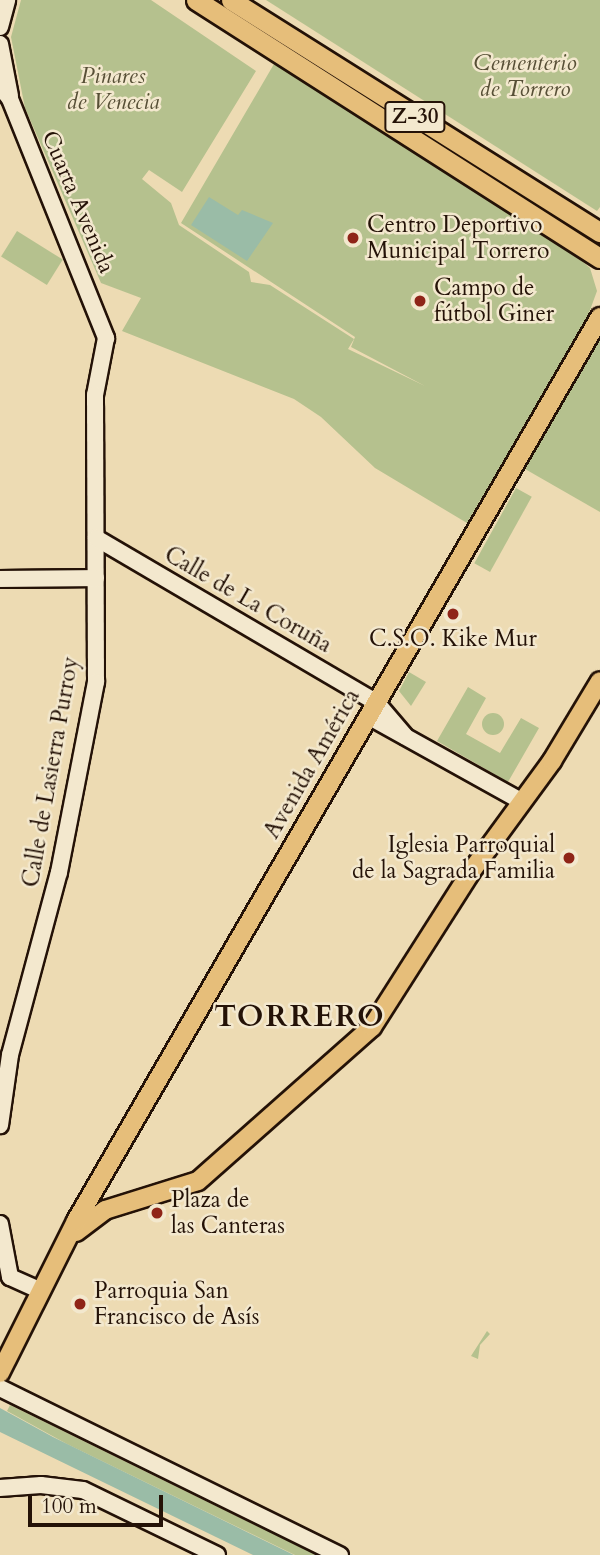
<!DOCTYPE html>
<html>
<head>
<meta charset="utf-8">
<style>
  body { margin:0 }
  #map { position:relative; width:600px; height:1555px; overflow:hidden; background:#eddbb3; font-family:Cardo,serif }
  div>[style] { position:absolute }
  .green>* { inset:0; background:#b5c18e; transform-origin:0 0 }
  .round { border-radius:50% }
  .water>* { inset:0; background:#9abca7 }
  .roads { filter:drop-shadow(2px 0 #241207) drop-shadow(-2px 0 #241207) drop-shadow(0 2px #241207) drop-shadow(0 -2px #241207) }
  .secondary>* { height:16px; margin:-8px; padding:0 8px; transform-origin:8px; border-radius:8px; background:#f3e8ce }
  .primary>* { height:18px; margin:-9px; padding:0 9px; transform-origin:9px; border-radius:9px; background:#e6be7a }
  .highway>* { height:19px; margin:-9.5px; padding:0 9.5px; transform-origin:9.5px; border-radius:9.5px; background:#e6be7a }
  .dots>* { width:19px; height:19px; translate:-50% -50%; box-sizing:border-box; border:4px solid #f3e8ce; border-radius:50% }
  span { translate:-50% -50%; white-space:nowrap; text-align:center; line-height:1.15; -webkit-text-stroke:5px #f3e8ce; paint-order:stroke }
  .shield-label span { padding:2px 5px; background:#f3e8ce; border:2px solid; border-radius:5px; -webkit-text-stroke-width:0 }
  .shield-label { font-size:21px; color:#241207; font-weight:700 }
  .park-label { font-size:23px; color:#574f36; font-style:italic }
  .street-label { font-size:23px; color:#241207 }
  .poi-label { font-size:23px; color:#241207 }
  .left { translate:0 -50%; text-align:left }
  .right { translate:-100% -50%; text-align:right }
  .district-label { font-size:30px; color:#241207; font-weight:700; letter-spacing:2px }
  .scale { position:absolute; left:28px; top:1495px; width:135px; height:32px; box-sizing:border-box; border:4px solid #241207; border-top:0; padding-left:9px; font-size:21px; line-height:24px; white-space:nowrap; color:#241207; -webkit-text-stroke:5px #f3e8ce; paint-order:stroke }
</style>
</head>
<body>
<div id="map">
  <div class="green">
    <div style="clip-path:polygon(21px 0,151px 0,256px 71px,182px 192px,149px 170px,142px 179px,171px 203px,179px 225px,249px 272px,251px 282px,270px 285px,354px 339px,348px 349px,425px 386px,351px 347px,355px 337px,181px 223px,274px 64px,515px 215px,504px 238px,517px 216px,561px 243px,590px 268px,597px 291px,586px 321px,467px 523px,375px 468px,321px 417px,294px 399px,122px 331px,141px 298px,101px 283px,25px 108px,11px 37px)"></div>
    <div style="clip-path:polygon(266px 0,600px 0,600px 207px,597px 211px)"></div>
    <div style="left:17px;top:231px;width:54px;height:30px;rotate:32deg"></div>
    <div style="clip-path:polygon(600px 338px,600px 512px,525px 469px)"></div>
    <div style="left:516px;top:488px;width:18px;height:86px;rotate:29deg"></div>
    <div style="clip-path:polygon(409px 672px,426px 682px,411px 706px,399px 691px)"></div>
    <div style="clip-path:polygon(468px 687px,486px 698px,466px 734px,500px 753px,521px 718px,539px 728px,508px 782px,437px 741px)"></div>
    <div class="round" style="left:482px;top:713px;width:22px;height:22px"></div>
    <div style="clip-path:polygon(487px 1331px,490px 1334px,480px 1345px,478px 1359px,471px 1356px)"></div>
    <div style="clip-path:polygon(10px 1405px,179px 1488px,317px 1555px,295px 1555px,67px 1444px,7px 1411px)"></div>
  </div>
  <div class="water">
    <div style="clip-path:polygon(209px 197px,238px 215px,242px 210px,273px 223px,247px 261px,191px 225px)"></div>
    <div style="clip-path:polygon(0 1408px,53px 1437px,294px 1555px,253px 1555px,0 1432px)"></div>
  </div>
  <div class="roads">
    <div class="secondary">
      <div style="left:0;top:27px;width:28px;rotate:-75deg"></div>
      <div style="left:0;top:44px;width:53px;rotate:79.1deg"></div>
      <div style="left:0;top:86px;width:16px;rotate:52deg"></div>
      <div style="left:10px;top:99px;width:258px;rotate:68.1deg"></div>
      <div style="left:106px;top:338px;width:58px;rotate:100.9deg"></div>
      <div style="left:95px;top:395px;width:287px;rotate:89.8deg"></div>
      <div style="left:96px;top:682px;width:194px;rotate:101deg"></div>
      <div style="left:59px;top:872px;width:189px;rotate:105deg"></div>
      <div style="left:10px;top:1055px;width:71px;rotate:98.1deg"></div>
      <div style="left:96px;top:538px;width:324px;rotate:30.4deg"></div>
      <div style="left:376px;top:702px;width:45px;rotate:49.5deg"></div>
      <div style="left:0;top:579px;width:96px;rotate:-0.6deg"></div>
      <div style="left:368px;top:716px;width:175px;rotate:29.1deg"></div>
      <div style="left:0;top:1224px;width:54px;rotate:79.3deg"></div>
      <div style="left:10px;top:1277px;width:34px;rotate:24deg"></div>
      <div style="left:0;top:1388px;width:379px;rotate:26.2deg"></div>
      <div style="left:0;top:1488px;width:41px;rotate:-4.2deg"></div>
      <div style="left:41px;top:1485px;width:42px;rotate:6.8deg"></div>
      <div style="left:83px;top:1490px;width:149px;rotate:25.9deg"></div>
    </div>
    <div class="primary">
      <div style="left:76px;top:1232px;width:36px;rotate:-37deg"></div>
      <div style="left:105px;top:1210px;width:97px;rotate:-17.3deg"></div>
      <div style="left:198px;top:1181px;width:232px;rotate:-41.5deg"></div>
      <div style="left:372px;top:1027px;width:183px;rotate:-57.5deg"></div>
      <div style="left:470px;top:873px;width:139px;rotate:-53.8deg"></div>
      <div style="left:552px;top:761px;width:93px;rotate:-59deg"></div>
      <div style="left:0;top:1373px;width:170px;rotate:-63.4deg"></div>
      <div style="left:76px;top:1221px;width:1045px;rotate:-59.9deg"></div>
    </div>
    <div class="highway">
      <div style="left:196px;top:0;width:479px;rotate:32.6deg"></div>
      <div style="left:231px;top:0;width:436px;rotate:32.2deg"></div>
    </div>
  </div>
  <div class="dots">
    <div style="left:353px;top:238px;background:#8f2418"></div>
    <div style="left:420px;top:301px;background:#8f2418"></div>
    <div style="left:453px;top:614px;background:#8f2418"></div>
    <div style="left:569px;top:858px;background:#8f2418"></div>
    <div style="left:157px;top:1213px;background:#8f2418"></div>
    <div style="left:80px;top:1304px;background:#8f2418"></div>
  </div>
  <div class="shield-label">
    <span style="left:415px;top:117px">Z-30</span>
  </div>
  <div class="park-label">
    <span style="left:525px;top:76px">Cementerio<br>de Torrero</span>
    <span style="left:113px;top:89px">Pinares<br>de Venecia</span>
  </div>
  <div class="street-label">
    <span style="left:78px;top:202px;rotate:67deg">Cuarta Avenida</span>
    <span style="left:248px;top:600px;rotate:30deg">Calle de La Coruña</span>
    <span style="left:312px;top:764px;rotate:-60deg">Avenida América</span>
    <span style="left:51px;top:772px;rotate:-80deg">Calle de Lasierra Purroy</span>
  </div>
  <div class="poi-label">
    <span class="left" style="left:367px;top:238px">Centro Deportivo<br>Municipal Torrero</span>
    <span class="left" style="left:434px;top:301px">Campo de<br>fútbol Giner</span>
    <span style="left:453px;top:639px">C.S.O. Kike Mur</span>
    <span class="right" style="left:555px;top:858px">Iglesia Parroquial<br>de la Sagrada Familia</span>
    <span class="left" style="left:171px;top:1213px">Plaza de<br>las Canteras</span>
    <span class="left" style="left:94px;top:1304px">Parroquia San<br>Francisco de Asís</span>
  </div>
  <div class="district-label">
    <span style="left:300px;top:1017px">TORRERO</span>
  </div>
  <div class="scale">100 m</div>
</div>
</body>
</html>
